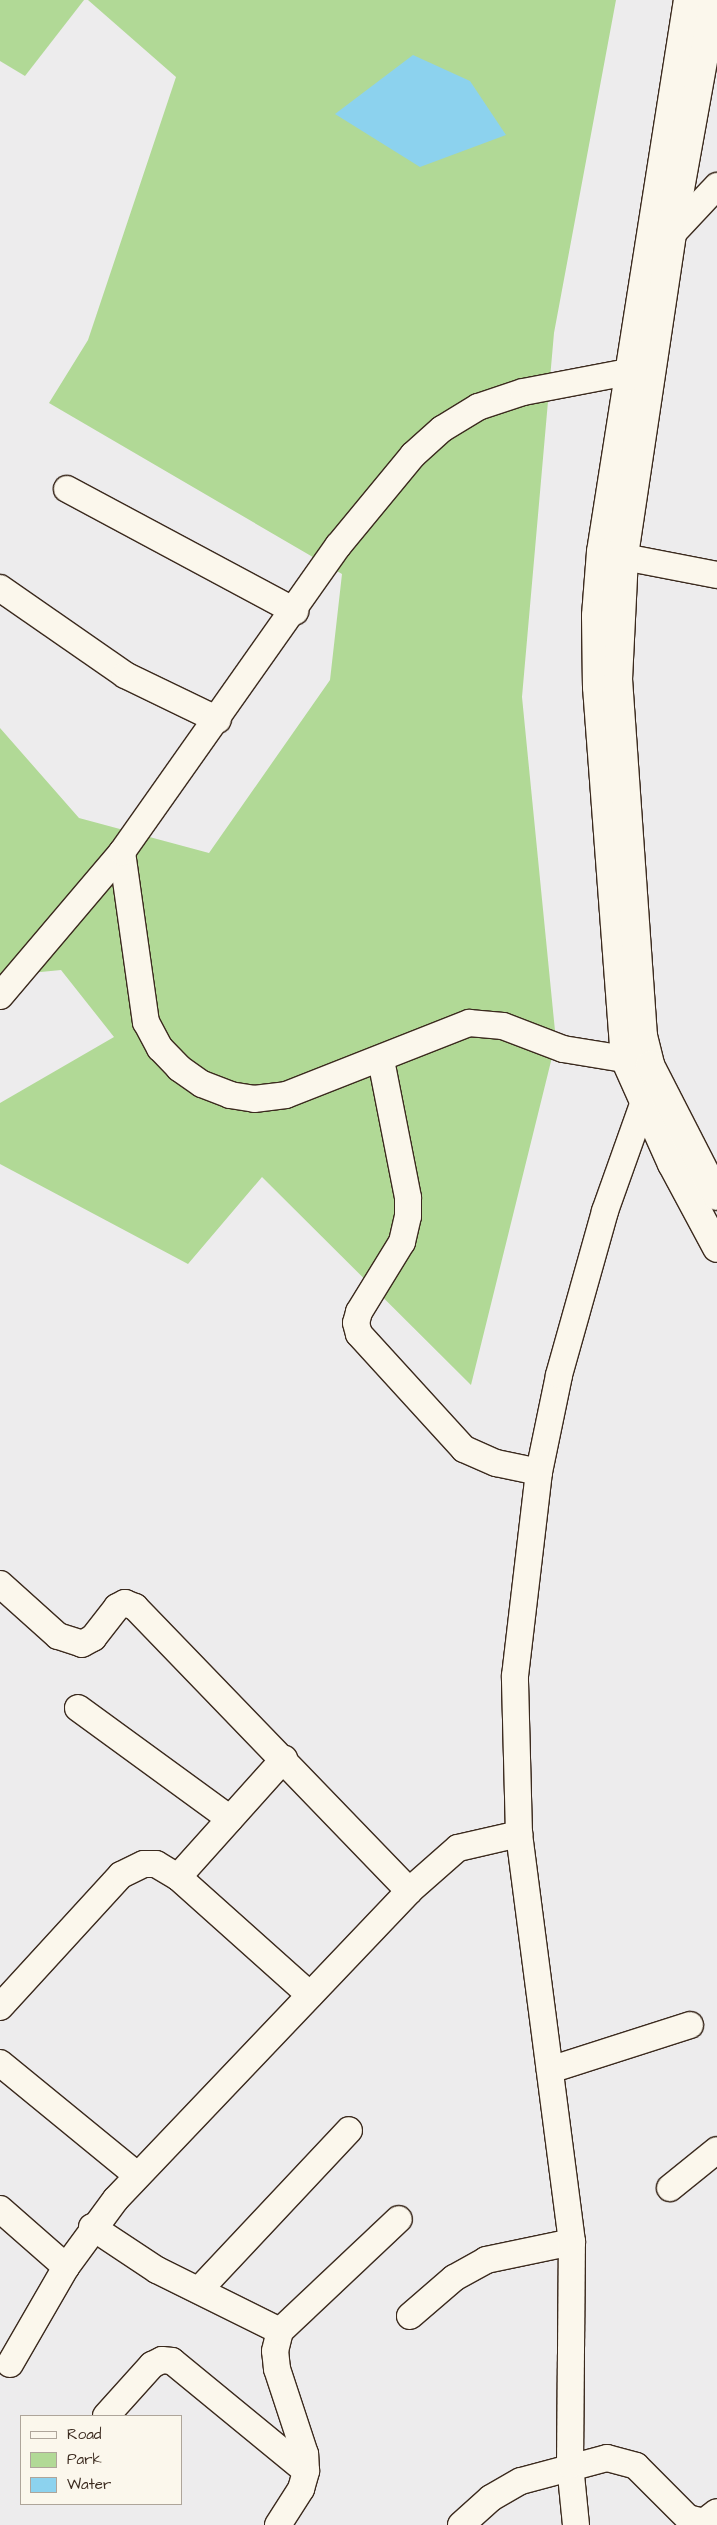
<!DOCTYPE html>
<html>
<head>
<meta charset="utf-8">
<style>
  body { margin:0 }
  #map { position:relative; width:717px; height:2525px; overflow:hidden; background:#edeced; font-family:"Architects Daughter",sans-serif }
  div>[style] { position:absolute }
  .green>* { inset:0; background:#b1d996 }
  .water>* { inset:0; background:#8cd2ee }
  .roads { filter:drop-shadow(1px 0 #3b2a1e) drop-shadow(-1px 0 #3b2a1e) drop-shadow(0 1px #3b2a1e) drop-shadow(0 -1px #3b2a1e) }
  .minor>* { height:26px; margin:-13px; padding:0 13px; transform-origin:13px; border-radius:13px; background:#fbf7ec }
  .highway>* { height:28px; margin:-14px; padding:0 14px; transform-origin:14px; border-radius:14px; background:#fbf7ec }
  span { translate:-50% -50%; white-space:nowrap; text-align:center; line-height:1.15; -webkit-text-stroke:4px #fbf7ec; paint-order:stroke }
  .legend { position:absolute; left:20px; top:2415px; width:162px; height:90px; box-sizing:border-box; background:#fbf7ec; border:1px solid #aea59a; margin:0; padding:6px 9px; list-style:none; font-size:15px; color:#3b2a1e }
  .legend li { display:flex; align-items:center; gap:10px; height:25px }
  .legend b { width:25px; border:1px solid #aea59a }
</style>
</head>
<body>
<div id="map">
  <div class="green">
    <div style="clip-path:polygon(0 0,84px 0,25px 76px,0 61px)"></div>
    <div style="clip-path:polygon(88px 0,616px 0,554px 333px,522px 697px,556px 1041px,471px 1385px,262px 1177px,188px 1264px,0 1164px,0 1103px,114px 1037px,61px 970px,0 976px,0 728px,79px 818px,209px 853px,330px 680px,342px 574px,49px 403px,88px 340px,176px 77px)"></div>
  </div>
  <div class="water">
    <div style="clip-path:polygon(413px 55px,470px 81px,506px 135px,420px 167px,335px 114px)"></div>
  </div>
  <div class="roads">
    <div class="minor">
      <div style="left:672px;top:234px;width:66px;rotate:-46.8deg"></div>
      <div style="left:67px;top:489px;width:259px;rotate:28.2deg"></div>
      <div style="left:624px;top:557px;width:95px;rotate:11deg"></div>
      <div style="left:0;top:588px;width:152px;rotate:34.8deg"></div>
      <div style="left:125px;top:675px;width:103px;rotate:25.8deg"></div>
      <div style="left:122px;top:852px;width:172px;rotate:82deg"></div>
      <div style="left:146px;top:1022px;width:30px;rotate:62deg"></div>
      <div style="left:160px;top:1048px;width:28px;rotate:46deg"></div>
      <div style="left:179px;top:1068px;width:28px;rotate:35deg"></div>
      <div style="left:202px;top:1084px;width:30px;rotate:21deg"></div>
      <div style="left:230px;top:1095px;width:24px;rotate:9deg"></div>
      <div style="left:254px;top:1099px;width:32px;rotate:-7deg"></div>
      <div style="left:286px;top:1095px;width:197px;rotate:-21.5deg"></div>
      <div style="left:469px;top:1023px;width:34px;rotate:5deg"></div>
      <div style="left:503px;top:1026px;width:64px;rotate:21deg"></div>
      <div style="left:563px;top:1049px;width:63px;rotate:9.2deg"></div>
      <div style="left:0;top:996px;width:189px;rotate:-49.7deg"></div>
      <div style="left:122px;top:852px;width:375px;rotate:-54.8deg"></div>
      <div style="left:338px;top:546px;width:118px;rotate:-50.5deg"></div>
      <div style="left:413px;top:455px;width:39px;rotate:-42deg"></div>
      <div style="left:442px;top:429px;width:42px;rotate:-31.4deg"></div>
      <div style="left:478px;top:407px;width:47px;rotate:-18.4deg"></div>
      <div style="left:523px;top:392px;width:107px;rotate:-10.8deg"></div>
      <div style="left:381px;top:1060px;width:141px;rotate:78.9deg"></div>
      <div style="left:408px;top:1198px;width:18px;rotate:90deg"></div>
      <div style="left:408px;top:1216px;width:27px;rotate:103deg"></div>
      <div style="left:402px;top:1242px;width:82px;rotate:121.6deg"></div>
      <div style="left:359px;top:1312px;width:11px;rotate:105deg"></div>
      <div style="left:356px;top:1323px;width:11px;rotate:75deg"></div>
      <div style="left:359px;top:1334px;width:156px;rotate:47.6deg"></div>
      <div style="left:464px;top:1449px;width:35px;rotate:24deg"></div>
      <div style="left:496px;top:1463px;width:44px;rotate:11.8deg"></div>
      <div style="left:0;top:1584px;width:78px;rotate:41.9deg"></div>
      <div style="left:58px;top:1636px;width:25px;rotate:18deg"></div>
      <div style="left:82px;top:1644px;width:13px;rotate:-29deg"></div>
      <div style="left:93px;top:1638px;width:39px;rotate:-52deg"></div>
      <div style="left:117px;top:1607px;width:9px;rotate:-27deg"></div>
      <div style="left:125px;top:1603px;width:11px;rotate:22deg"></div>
      <div style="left:135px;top:1607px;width:395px;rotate:46deg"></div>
      <div style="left:78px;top:1708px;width:188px;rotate:36.1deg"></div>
      <div style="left:178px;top:1877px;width:159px;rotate:-48.1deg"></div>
      <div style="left:0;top:2007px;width:179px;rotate:-47.5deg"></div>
      <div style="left:121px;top:1875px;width:25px;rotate:-26deg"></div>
      <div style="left:144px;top:1864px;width:12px"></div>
      <div style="left:156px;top:1864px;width:26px;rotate:31deg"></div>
      <div style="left:178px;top:1877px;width:177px;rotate:41.8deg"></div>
      <div style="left:0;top:2063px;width:177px;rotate:39.3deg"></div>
      <div style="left:550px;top:2070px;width:147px;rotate:-17.8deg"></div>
      <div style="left:670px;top:2188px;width:60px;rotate:-39deg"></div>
      <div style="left:0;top:2209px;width:88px;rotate:41.3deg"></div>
      <div style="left:92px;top:2227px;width:78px;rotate:33.5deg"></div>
      <div style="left:157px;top:2270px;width:137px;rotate:26.4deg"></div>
      <div style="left:199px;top:2290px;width:219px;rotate:-46.8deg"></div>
      <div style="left:410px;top:2316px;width:58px;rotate:-40.8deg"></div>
      <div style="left:454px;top:2278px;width:37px;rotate:-29deg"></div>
      <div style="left:486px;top:2260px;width:88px;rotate:-11.8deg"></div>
      <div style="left:10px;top:2364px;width:112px;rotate:-60deg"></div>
      <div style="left:66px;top:2267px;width:84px;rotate:-53.7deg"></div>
      <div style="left:116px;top:2199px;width:425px;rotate:-46.4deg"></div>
      <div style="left:409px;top:1891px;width:65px;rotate:-41.3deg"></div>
      <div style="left:458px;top:1848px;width:63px;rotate:-12.9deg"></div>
      <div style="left:106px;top:2416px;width:69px;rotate:-48deg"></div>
      <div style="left:152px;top:2365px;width:11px;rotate:-27deg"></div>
      <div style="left:162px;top:2360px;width:10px;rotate:6deg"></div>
      <div style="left:172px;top:2361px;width:173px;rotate:39.4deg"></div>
      <div style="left:278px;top:2525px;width:43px;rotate:-57.4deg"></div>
      <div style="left:301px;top:2489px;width:19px;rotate:-74deg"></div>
      <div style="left:306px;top:2471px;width:17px;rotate:-93deg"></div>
      <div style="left:305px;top:2454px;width:89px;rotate:-108.2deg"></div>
      <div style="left:277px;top:2369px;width:18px;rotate:-96deg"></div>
      <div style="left:275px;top:2351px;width:21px;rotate:-76deg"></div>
      <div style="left:280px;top:2331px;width:163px;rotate:-43.3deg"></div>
      <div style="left:461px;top:2525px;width:40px;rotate:-42deg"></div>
      <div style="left:491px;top:2498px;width:34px;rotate:-30deg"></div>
      <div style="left:521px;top:2481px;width:89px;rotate:-15deg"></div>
      <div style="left:607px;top:2458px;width:30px;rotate:15deg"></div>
      <div style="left:636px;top:2466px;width:74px;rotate:45deg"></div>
      <div style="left:688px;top:2518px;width:16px;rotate:14deg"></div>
      <div style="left:704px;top:2522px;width:16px;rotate:-38deg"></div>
      <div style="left:576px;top:2525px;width:60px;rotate:-95.7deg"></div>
      <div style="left:570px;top:2465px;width:223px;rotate:-89.5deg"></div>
      <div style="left:572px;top:2242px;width:411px;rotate:-97.4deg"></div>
      <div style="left:519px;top:1834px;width:158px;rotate:-91.5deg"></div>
      <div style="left:515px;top:1676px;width:205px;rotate:-83.3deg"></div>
      <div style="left:539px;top:1472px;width:99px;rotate:-78.3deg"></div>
      <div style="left:559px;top:1375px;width:170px;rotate:-74.3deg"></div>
      <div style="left:605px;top:1211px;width:114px;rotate:-70.4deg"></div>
    </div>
    <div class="highway">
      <div style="left:688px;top:0;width:559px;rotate:98.96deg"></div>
      <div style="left:601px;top:552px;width:64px;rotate:94.5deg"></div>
      <div style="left:596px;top:616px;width:71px;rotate:89.2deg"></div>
      <div style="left:597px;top:687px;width:373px;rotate:85.7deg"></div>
      <div style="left:625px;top:1059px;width:115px;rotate:65.9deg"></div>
      <div style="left:672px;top:1164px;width:95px;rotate:61.8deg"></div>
      <div style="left:714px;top:0;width:238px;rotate:100.2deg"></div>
      <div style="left:672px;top:234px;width:327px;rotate:98.5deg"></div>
      <div style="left:624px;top:557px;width:122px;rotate:92.8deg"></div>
      <div style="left:618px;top:679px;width:358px;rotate:86deg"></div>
      <div style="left:643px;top:1036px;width:30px;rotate:76deg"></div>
      <div style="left:650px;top:1065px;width:147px;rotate:62.9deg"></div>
    </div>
  </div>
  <ul class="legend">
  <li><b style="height:6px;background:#fbf7ec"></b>Road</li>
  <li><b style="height:14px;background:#b1d996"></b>Park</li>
  <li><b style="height:14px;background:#8cd2ee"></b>Water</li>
  </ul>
</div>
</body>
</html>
